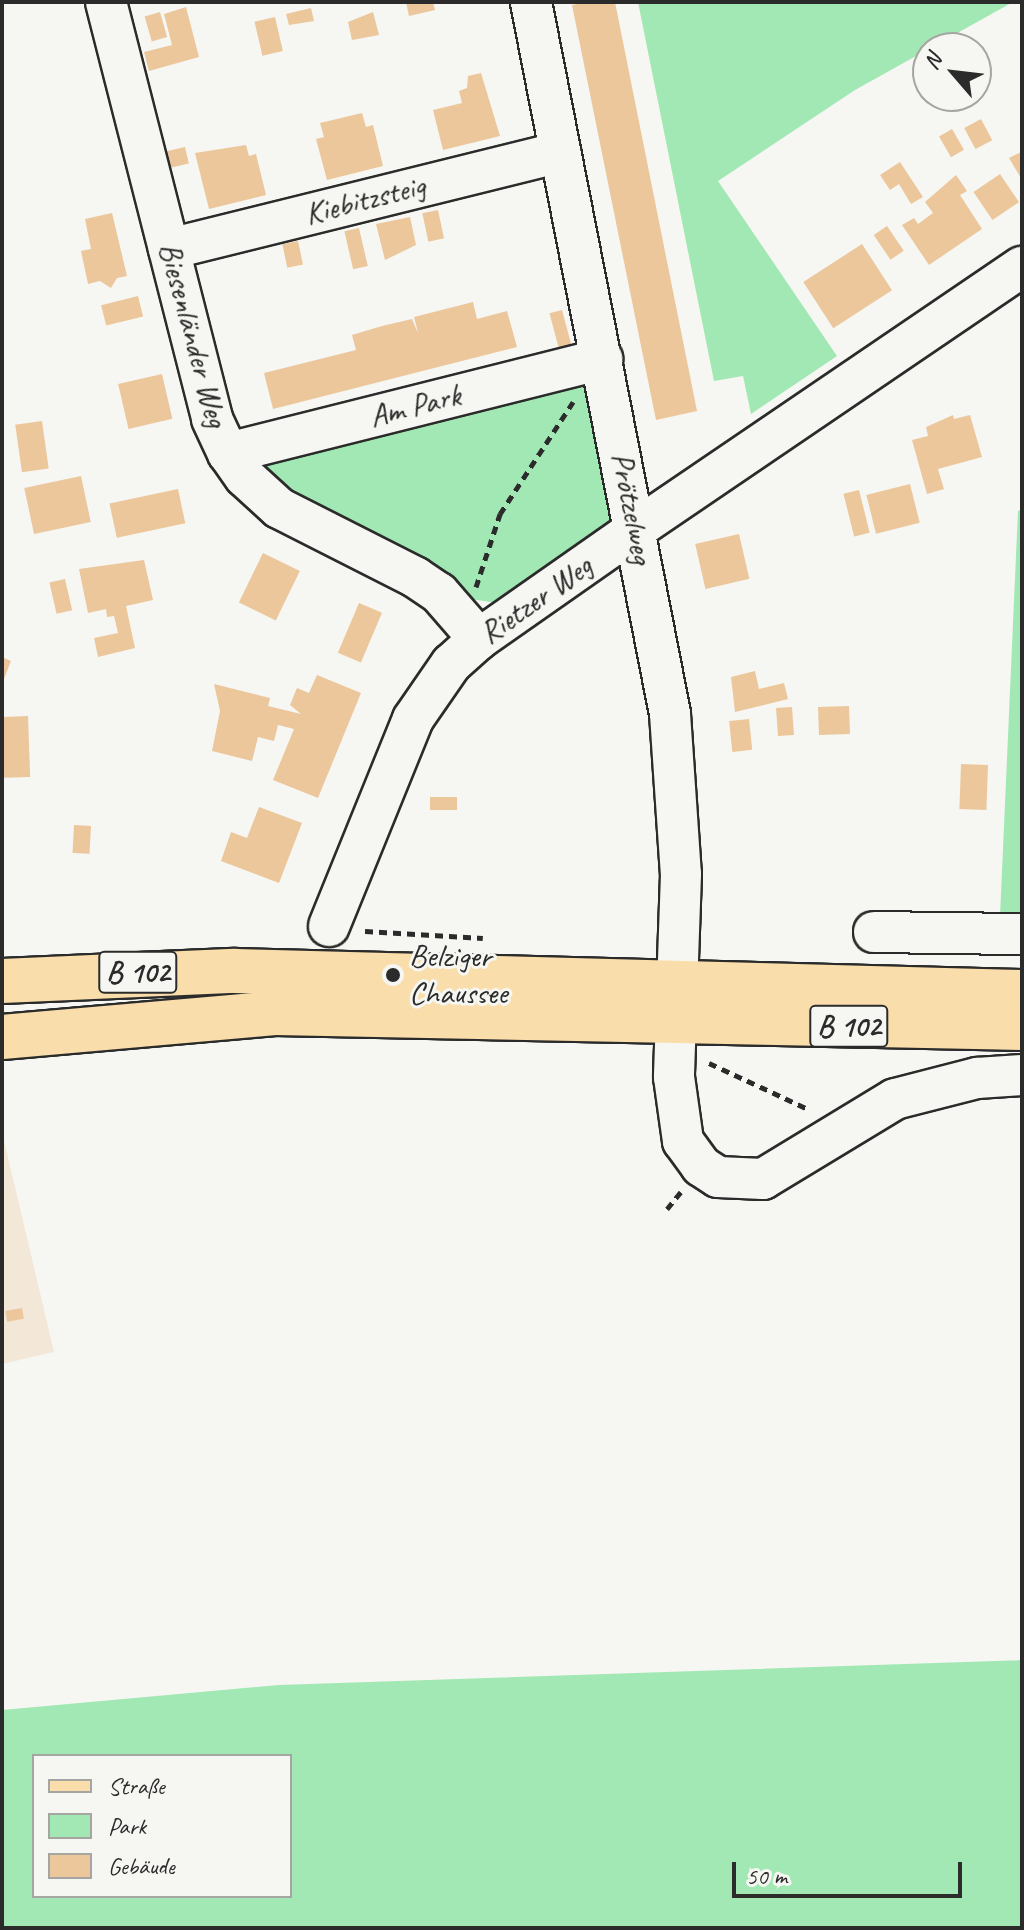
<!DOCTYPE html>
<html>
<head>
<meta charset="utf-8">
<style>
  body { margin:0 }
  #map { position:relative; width:1024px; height:1930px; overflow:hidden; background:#f6f6f2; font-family:Caveat,sans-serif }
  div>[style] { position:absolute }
  .built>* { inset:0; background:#f3e8d8 }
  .green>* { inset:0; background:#a2e8b4 }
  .building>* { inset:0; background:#ecc79c; transform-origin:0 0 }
  .path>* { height:5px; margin-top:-2.5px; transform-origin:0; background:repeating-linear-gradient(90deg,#2b2b2b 0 8px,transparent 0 14px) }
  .roads { filter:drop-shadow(2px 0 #2b2b2b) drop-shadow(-2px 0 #2b2b2b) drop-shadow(0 2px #2b2b2b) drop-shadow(0 -2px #2b2b2b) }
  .minor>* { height:40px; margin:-20px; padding:0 20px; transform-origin:20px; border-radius:20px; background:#f6f6f2 }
  .major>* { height:44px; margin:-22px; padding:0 22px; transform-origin:22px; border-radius:22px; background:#f9deab }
  .dots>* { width:22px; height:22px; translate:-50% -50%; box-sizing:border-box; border:4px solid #f6f6f2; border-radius:50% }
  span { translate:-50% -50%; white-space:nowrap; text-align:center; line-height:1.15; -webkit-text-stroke:6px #f6f6f2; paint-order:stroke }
  .shield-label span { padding:2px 6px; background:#f6f6f2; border:2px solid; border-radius:6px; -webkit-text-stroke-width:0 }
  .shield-label { font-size:30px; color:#2b2b2b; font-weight:700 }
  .street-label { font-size:32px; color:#2b2b2b }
  .poi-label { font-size:32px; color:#2b2b2b }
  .left { translate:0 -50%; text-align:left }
  .frame { position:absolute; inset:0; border:4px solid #2b2b2b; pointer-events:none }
  .legend { position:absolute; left:32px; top:1754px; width:260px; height:144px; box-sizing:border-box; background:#f6f6f2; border:2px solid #a5a5a2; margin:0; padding:10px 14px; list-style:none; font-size:24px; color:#2b2b2b }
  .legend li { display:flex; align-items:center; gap:16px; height:40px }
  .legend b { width:40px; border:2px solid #a5a5a2 }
  .north { position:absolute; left:912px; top:32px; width:80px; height:80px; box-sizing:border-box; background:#f6f6f2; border:2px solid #a5a5a2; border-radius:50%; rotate:298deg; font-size:22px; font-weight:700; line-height:32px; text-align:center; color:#2b2b2b }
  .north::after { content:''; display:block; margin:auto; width:28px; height:36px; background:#2b2b2b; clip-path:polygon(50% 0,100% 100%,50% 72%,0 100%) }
  .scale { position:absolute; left:732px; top:1862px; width:230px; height:36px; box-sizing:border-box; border:4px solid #2b2b2b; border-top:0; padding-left:10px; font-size:24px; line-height:28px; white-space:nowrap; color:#2b2b2b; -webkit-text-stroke:6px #f6f6f2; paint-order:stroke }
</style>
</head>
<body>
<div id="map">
  <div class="built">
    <div style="clip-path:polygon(2px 1132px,54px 1352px,2px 1364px)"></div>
  </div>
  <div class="green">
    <div style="clip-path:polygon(638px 2px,1013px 2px,855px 90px,718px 181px,837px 356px,751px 414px,743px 376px,714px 381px)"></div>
    <div style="clip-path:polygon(594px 369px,618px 499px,605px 534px,497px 603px,470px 599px,288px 501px,255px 461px)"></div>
    <div style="clip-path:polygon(1022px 509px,1022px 916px,1000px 916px,1018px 511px)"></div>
    <div style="clip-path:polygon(evenodd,1022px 1660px,1022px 1928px,2px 1928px,2px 1710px,279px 1685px,1022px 1660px,34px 1756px,290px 1756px,290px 1896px,34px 1896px,34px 1756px)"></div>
  </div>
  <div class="building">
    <div style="clip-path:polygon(406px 2px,433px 2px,435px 10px,409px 16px)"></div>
    <div style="clip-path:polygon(587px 2px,615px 2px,697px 411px,656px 420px,572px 5px)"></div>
    <div style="clip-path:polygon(186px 7px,199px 57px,149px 71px,144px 52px,172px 45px,164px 14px)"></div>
    <div style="clip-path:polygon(311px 8px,314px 21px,289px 25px,286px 14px)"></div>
    <div style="left:160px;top:12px;width:26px;height:16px;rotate:74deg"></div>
    <div style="clip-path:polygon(373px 12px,379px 35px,352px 40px,348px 22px)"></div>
    <div style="left:275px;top:17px;width:35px;height:21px;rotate:77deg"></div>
    <div style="clip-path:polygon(481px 73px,500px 136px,443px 150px,433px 110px,462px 103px,459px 91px,467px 88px,468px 76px)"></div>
    <div style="clip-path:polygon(362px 113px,366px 127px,373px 125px,383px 166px,327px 180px,316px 139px,324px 137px,320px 123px)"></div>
    <div style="left:981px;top:119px;width:24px;height:19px;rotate:62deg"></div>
    <div style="left:952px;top:129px;width:24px;height:15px;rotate:60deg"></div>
    <div style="clip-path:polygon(246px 145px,249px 156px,256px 154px,266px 195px,209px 209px,195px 153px)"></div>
    <div style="left:185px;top:147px;width:17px;height:21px;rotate:77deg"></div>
    <div style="clip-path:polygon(1021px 152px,1022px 153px,1022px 180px,1009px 158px)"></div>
    <div style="clip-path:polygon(900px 162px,923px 197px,911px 204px,899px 184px,890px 190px,880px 175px)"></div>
    <div style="left:1000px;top:174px;width:34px;height:32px;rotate:56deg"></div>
    <div style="clip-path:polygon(956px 175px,967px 191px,960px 195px,982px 229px,929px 265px,902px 225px,914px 218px,918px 224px,933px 213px,925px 202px)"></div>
    <div style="left:438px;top:210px;width:29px;height:16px;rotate:78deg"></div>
    <div style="clip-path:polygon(112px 213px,127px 276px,117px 278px,111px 288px,100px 281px,88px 284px,81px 251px,91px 249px,85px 219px)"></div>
    <div style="clip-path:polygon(410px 217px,416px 245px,385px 260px,376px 224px)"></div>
    <div style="left:887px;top:226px;width:30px;height:16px;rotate:56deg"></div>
    <div style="left:359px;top:228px;width:39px;height:15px;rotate:77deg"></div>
    <div style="left:298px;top:241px;width:24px;height:16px;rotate:78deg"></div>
    <div style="left:862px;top:244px;width:55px;height:70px;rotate:57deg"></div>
    <div style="left:138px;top:296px;width:21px;height:38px;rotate:76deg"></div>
    <div style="clip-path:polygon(473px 302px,477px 319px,507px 311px,517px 347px,273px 409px,264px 373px,356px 350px,352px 335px,382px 326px,412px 319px,418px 333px,414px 317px)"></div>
    <div style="left:562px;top:310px;width:38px;height:13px;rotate:75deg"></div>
    <div style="left:162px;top:374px;width:46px;height:45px;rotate:77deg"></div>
    <div style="clip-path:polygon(953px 415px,954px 419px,970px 415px,982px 457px,938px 469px,944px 489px,927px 494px,912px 440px,928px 436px,926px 427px)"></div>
    <div style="left:42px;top:421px;width:48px;height:27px;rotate:82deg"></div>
    <div style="left:81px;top:476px;width:47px;height:58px;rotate:78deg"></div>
    <div style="left:910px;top:484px;width:40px;height:45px;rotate:76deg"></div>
    <div style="left:178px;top:489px;width:35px;height:70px;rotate:78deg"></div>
    <div style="left:859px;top:490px;width:44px;height:16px;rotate:76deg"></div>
    <div style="left:739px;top:534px;width:46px;height:45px;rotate:77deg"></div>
    <div style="left:263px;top:553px;width:41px;height:55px;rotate:26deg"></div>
    <div style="clip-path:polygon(144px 560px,153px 600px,126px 606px,135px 648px,98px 657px,94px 638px,118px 633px,114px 616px,107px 617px,106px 609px,88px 613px,79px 569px)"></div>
    <div style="left:65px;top:579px;width:32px;height:16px;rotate:77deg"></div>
    <div style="left:359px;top:603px;width:25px;height:54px;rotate:23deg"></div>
    <div style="clip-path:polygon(2px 657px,11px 661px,2px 684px)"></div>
    <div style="clip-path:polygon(755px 671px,759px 689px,784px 683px,788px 699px,735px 712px,731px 677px)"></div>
    <div style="clip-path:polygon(317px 675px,361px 693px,318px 798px,273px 780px,294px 729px,278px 725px,274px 741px,258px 737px,252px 761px,212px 751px,220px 711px,214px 684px,270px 698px,268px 706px,301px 714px,290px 705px,297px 688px,309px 693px)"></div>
    <div style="left:849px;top:706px;width:28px;height:31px;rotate:88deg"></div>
    <div style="left:792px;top:707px;width:28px;height:16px;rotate:86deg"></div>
    <div style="left:28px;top:716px;width:61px;height:26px;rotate:88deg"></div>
    <div style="left:749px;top:719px;width:31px;height:20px;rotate:84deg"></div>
    <div style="left:961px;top:764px;width:27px;height:45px;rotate:2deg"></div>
    <div style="left:457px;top:797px;width:13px;height:27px;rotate:90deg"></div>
    <div style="clip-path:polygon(259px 807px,302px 823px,279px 883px,221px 861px,231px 832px,247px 838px)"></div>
    <div style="left:74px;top:825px;width:17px;height:28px;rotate:3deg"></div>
    <div style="left:22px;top:1308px;width:11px;height:17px;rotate:80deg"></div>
  </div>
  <div class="path">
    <div style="left:476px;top:587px;width:77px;rotate:-71.8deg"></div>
    <div style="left:500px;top:514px;width:134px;rotate:-56.9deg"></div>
    <div style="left:365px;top:931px;width:118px;rotate:3.4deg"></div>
    <div style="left:709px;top:1063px;width:109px;rotate:24.9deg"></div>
    <div style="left:667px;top:1209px;width:22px;rotate:-51deg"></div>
  </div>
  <div class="roads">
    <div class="minor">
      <div style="left:106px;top:2px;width:430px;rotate:75.7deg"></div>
      <div style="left:212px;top:419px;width:38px;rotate:65deg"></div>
      <div style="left:228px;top:453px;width:29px;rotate:55deg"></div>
      <div style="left:245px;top:477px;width:46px;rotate:42.4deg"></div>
      <div style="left:279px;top:508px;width:153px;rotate:26.9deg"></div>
      <div style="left:415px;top:577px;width:29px;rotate:34deg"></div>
      <div style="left:439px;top:593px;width:61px;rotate:49deg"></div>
      <div style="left:531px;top:2px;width:725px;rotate:78.95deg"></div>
      <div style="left:670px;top:714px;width:160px;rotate:86.1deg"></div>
      <div style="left:681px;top:874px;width:203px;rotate:92deg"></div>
      <div style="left:674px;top:1077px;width:65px;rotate:82deg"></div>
      <div style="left:683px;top:1141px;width:31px;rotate:54deg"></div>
      <div style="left:701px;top:1166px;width:20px;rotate:33deg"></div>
      <div style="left:718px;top:1177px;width:45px;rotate:2.5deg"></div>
      <div style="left:763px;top:1179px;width:154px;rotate:-31.2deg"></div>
      <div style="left:895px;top:1099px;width:85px;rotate:-14.4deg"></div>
      <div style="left:977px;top:1078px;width:45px;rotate:-3.8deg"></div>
      <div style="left:169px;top:249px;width:403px;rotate:-13.9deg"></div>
      <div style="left:228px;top:453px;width:386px;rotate:-14.1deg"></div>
      <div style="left:329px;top:926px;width:223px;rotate:-67.9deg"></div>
      <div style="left:413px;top:719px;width:67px;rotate:-55.4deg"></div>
      <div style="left:451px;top:664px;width:38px;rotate:-42deg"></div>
      <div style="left:479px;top:639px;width:188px;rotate:-35deg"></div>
      <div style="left:633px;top:531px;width:470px;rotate:-34.2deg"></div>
      <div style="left:874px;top:932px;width:148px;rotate:0.8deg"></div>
    </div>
    <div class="major">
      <div style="left:2px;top:981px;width:233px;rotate:-2.5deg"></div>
      <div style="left:235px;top:971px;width:787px;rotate:1.53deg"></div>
      <div style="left:2px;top:1037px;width:274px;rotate:-5deg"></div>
      <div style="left:275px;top:1013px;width:747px;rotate:1.15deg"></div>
    </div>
  </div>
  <div class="dots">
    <div style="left:393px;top:975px;background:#2b2b2b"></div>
  </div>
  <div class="shield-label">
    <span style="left:138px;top:972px">B 102</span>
    <span style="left:849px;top:1026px">B 102</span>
  </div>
  <div class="street-label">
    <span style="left:365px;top:200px;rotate:-14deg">Kiebitzsteig</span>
    <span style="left:193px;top:335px;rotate:75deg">Biesenländer Weg</span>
    <span style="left:415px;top:406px;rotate:-14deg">Am Park</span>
    <span style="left:632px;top:508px;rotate:79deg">Prötzelweg</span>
    <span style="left:536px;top:600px;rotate:-35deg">Rietzer Weg</span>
  </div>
  <div class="poi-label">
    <span class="left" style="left:409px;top:975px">Belziger<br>Chaussee</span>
  </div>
  <div class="frame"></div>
  <ul class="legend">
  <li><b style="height:10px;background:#f9deab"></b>Straße</li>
  <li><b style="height:22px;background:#a2e8b4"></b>Park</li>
  <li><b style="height:22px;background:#ecc79c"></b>Gebäude</li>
  </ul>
  <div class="north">N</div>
  <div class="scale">50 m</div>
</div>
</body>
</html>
